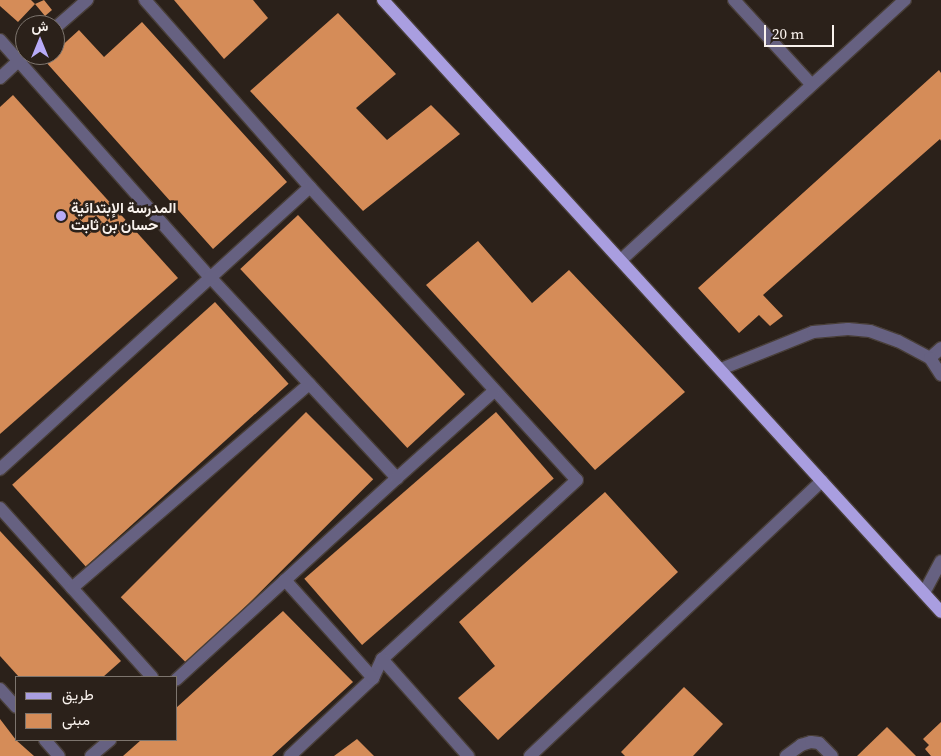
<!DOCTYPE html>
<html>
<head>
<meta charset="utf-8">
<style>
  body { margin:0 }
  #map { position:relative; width:941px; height:756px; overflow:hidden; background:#2b211a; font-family:"Source Serif 4",Vazirmatn,serif }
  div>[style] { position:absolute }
  .building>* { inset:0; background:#d58c58; transform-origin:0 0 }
  .roads { filter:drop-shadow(1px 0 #483e38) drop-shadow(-1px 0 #483e38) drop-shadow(0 1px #483e38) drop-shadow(0 -1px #483e38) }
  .minor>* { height:12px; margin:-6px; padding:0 6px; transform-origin:6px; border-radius:6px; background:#666181 }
  .major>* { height:12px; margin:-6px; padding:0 6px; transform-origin:6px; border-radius:6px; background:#a99ee0 }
  .dots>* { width:14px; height:14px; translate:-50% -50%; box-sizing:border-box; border:2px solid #2b211a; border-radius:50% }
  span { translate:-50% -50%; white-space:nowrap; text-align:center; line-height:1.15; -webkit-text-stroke:5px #2b211a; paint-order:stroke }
  .poi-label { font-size:15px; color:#f9f2ed; font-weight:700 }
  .left { translate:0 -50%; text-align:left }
  .legend { position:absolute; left:15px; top:676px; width:162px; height:65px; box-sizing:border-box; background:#2b211a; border:1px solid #7d756e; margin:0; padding:6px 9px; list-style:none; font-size:15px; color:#f9f2ed }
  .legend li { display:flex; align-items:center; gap:10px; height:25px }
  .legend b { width:25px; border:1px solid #7d756e }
  .north { position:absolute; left:15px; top:15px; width:50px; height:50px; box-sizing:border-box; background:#2b211a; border:1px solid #7d756e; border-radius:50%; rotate:0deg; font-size:14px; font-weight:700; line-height:20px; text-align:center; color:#f9f2ed }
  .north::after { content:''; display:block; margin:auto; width:18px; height:22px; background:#b8abf7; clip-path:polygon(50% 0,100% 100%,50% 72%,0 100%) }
  .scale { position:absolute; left:764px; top:25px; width:70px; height:22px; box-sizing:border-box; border:2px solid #f9f2ed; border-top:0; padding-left:6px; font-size:15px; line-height:18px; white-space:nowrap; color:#f9f2ed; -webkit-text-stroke:4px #2b211a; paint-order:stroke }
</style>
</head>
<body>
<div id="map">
  <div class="building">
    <div style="clip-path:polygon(0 0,31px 0,35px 4px,44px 0,52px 10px,45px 16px,35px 4px,18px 22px,0 6px)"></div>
    <div style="clip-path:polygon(174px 0,253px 0,268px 18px,224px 59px)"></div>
    <div style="clip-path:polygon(338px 13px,396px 74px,356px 108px,387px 140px,431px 105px,460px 134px,363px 211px,250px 91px)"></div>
    <div style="clip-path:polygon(142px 22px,287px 182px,213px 249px,45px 61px,55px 55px,55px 52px,79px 30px,104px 57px)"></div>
    <div style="clip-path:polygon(939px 70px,941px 73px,941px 141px,940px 139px,763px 295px,783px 316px,770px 326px,759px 315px,739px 333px,698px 288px)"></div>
    <div style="clip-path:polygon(13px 95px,178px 278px,0 434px,0 107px)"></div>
    <div style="left:298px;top:215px;width:245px;height:79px;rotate:47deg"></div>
    <div style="clip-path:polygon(478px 241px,532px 303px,569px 270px,685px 392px,595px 470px,426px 285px)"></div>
    <div style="left:215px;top:302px;width:110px;height:273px;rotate:48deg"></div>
    <div style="left:306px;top:412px;width:95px;height:262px;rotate:45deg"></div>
    <div style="left:496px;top:412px;width:88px;height:254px;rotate:49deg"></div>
    <div style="clip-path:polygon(605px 492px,678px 572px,498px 740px,458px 698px,495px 666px,459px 622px)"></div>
    <div style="clip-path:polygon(0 531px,121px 661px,103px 677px,19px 677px,0 656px)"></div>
    <div style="clip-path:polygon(283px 611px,353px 682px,272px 756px,123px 756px,141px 740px,176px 740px,176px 708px)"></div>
    <div style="clip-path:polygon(684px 687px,723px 724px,693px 756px,625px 756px,621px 752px)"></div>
    <div style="clip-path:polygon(0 719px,16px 740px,34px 756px,0 756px)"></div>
    <div style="clip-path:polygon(941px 722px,941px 756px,931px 756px,925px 749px,929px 745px,923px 739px)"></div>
    <div style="clip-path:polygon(887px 727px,916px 756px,857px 756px)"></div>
    <div style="clip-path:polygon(357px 739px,374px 756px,334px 756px)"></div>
  </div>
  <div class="roads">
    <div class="minor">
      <div style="left:145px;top:0;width:249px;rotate:48.6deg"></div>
      <div style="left:310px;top:187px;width:396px;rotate:47.7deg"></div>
      <div style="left:577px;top:480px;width:265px;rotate:137.4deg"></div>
      <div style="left:382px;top:659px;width:21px;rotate:115deg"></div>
      <div style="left:373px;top:678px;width:114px;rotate:136.8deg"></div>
      <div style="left:734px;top:0;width:114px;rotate:47.5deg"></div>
      <div style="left:55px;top:28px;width:43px;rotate:-41.2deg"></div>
      <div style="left:0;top:40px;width:317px;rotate:48.5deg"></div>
      <div style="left:210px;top:277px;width:275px;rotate:47.1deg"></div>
      <div style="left:397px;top:478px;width:299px;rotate:137.6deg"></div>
      <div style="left:0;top:78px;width:34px;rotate:-43deg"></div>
      <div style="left:621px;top:260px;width:385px;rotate:-42.5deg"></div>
      <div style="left:930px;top:358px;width:15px;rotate:-42deg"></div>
      <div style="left:721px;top:369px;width:99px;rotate:-21.9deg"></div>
      <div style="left:813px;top:332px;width:35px;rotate:-5deg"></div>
      <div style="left:848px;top:329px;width:22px;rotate:5deg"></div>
      <div style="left:870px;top:331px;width:30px;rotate:20deg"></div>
      <div style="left:898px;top:341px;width:36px;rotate:28deg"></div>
      <div style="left:930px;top:358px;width:20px;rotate:57deg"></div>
      <div style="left:0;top:469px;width:419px;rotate:-42.3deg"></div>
      <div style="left:397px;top:478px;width:130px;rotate:-41.9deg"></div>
      <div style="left:0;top:508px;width:227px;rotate:48deg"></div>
      <div style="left:285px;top:580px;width:132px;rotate:48.1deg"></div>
      <div style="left:72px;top:588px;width:313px;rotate:-40.7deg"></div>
      <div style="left:924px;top:593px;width:36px;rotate:-62deg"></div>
      <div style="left:382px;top:659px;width:130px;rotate:48.4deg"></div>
      <div style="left:0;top:689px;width:24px;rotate:48deg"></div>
      <div style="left:45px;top:740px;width:21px;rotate:49deg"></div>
      <div style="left:91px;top:756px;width:25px;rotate:-40deg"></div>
      <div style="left:530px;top:756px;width:401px;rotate:-43.3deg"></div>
      <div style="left:786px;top:756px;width:19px;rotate:-36deg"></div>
      <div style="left:801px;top:745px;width:10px;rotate:-17deg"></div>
      <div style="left:811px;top:742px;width:8px;rotate:7deg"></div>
      <div style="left:819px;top:743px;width:18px;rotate:45deg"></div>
    </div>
    <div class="major">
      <div style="left:383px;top:0;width:828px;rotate:47.64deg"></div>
    </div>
  </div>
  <div class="dots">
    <div style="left:61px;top:216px;background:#b8abf7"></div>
  </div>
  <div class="poi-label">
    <span class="left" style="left:71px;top:216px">المدرسة الإبتدائية<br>حسان بن ثابت</span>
  </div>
  <ul class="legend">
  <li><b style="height:6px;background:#a99ee0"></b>طريق</li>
  <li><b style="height:14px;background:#d58c58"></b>مبنى</li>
  </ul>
  <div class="north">ش</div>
  <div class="scale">20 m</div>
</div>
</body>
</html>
